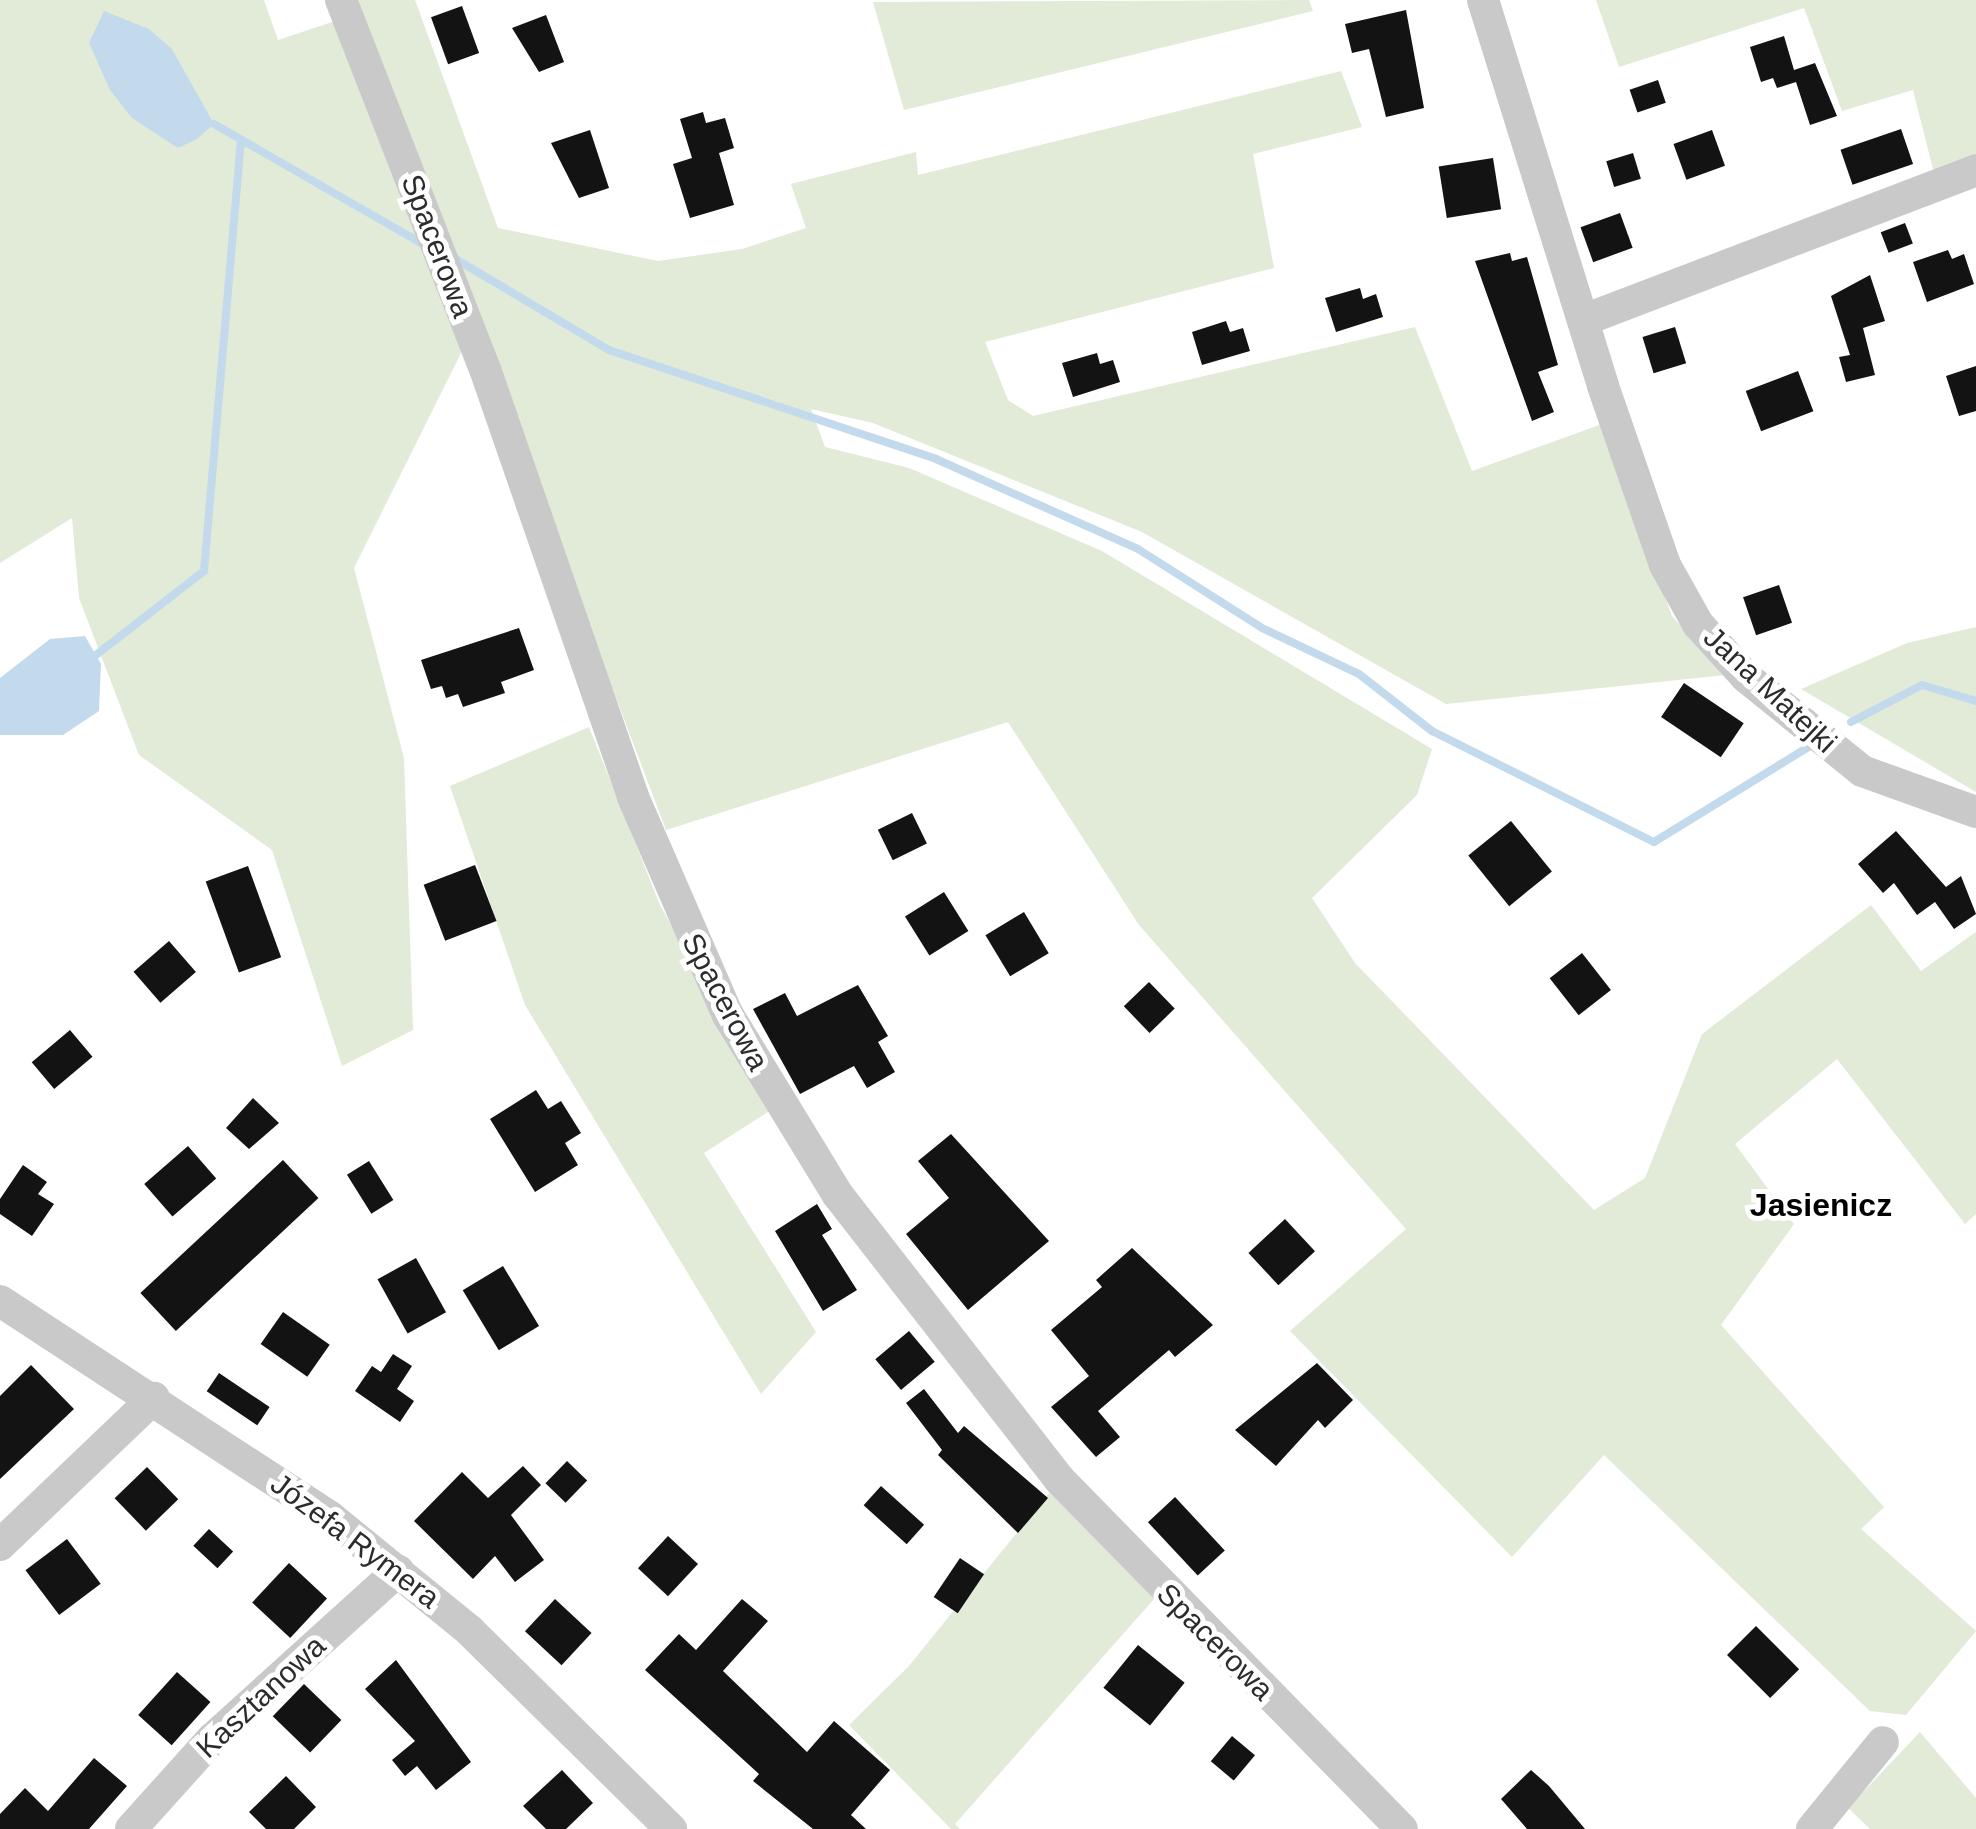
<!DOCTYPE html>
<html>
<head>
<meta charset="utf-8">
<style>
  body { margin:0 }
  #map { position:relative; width:1976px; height:1829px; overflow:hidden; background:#fff; font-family:Helvetica,sans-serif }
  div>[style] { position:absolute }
  .green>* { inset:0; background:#e1ebd8 }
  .water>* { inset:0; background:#c3daec }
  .stream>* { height:8px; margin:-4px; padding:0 4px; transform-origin:4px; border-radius:4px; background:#c3daec }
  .building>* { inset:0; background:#131313; transform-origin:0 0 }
  .minor>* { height:32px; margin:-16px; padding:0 16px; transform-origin:16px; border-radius:16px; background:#c9c9c9 }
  span { translate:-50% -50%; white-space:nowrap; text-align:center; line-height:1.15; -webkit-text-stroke:10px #fff; paint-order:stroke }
  .street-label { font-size:30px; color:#2c2c2c }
  .neighbourhood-label { font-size:32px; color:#000; font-weight:700 }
</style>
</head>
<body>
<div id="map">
  <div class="green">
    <div style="clip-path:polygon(0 0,264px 0,278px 40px,335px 21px,465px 345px,354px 568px,404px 758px,413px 1030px,342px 1066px,272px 850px,139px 755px,79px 598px,72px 518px,0 563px)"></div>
    <div style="clip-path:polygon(352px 0,415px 0,498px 228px,658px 261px,742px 249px,806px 228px,791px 184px,916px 152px,918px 175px,1341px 71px,1362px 127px,1253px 154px,1274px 268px,985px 342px,1008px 400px,1033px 416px,1415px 327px,1472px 471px,1602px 424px,1672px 616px,1726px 675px,1446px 704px,1142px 532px,873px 423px,811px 409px,825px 447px,909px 468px,1102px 551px,1432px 749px,1417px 795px,1312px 898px,1355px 963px,1594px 1210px,1645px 1178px,1702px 1034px,1871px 905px,1921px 971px,1976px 932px,1976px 1214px,1965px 1224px,1837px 1059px,1735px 1144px,1794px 1224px,1721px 1325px,1884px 1507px,1861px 1529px,1976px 1631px,1906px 1715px,1870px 1711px,1604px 1455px,1512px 1557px,1290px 1331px,1406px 1229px,1139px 925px,1008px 722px,666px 830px)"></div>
    <div style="clip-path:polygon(1309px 0,1313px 11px,904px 110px,873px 2px)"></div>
    <div style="clip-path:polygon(1596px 0,1976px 0,1976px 157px,1934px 173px,1913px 90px,1842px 111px,1804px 8px,1619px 67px)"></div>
    <div style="clip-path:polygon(1976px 627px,1976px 792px,1801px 689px,1907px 643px)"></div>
    <div style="clip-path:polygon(589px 727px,660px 905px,774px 1108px,704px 1153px,816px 1332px,761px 1394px,525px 1005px,450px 786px)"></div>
    <div style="clip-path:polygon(1053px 1488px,1154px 1599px,955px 1824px,960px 1829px,951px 1829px,849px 1725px,908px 1667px)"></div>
    <div style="clip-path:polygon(1920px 1732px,1976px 1798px,1976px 1829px,1870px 1829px,1848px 1808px)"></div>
  </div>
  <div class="water">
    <div style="clip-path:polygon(104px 11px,149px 29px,172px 49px,214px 124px,197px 139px,178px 148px,132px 118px,110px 90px,89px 43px)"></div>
    <div style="clip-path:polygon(85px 636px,101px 664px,99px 711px,63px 735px,0 735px,0 678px,50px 639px)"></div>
  </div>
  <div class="stream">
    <div style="left:214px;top:124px;width:241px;rotate:29.9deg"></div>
    <div style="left:454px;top:258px;width:180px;rotate:30.7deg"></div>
    <div style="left:609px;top:350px;width:345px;rotate:18.4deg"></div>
    <div style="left:936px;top:459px;width:221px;rotate:24deg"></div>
    <div style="left:1138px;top:549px;width:147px;rotate:32.5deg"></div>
    <div style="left:1262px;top:628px;width:107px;rotate:25.4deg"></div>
    <div style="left:1359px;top:674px;width:93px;rotate:38deg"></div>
    <div style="left:1432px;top:731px;width:248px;rotate:26.6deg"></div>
    <div style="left:1654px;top:842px;width:187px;rotate:-31.6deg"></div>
    <div style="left:96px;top:655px;width:137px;rotate:-37.9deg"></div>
    <div style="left:204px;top:571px;width:433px;rotate:-85.1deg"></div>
    <div style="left:1851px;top:722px;width:80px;rotate:-27.5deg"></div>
    <div style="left:1922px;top:685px;width:56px;rotate:16.5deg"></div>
  </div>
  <div class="building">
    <div style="left:462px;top:6px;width:50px;height:33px;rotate:70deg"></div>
    <div style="clip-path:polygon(1406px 10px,1424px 108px,1386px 117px,1369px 49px,1352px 53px,1345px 24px)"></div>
    <div style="clip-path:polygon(546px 15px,564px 62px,539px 72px,512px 28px)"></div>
    <div style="clip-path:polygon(1784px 36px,1794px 70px,1815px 63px,1837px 116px,1810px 125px,1796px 82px,1777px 88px,1773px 78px,1761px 82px,1750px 47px)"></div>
    <div style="left:1658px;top:80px;width:24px;height:30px;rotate:71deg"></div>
    <div style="clip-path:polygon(703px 112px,706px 123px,725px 118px,734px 148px,719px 153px,734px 205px,690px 218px,673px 164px,692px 158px,680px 119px)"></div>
    <div style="left:1901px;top:129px;width:37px;height:64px;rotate:71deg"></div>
    <div style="clip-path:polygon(590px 130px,609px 188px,579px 198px,551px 143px)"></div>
    <div style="left:1712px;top:130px;width:38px;height:41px;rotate:70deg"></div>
    <div style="left:1633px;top:153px;width:27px;height:28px;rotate:73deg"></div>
    <div style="left:1493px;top:158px;width:52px;height:55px;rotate:81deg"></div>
    <div style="left:1620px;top:213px;width:37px;height:42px;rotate:70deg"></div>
    <div style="left:1905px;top:223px;width:22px;height:26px;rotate:69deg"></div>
    <div style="clip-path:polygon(1948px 250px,1952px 259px,1964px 254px,1974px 284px,1927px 302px,1913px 262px)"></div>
    <div style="clip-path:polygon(1510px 253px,1512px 261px,1527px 257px,1558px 365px,1538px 372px,1554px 412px,1532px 421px,1475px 261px)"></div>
    <div style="clip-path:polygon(1870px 275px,1885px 321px,1863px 328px,1875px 375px,1846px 382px,1839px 357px,1850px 355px,1831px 296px)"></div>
    <div style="clip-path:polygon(1360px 288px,1363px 299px,1376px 294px,1383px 317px,1336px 332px,1325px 298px)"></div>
    <div style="clip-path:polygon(1226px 321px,1230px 332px,1243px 328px,1250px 351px,1202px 365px,1192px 332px)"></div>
    <div style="left:1675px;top:327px;width:38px;height:34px;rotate:73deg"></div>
    <div style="clip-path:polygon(1097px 353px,1100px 364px,1113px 360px,1120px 382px,1073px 397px,1062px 363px)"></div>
    <div style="clip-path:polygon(1976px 366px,1976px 411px,1959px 416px,1946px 376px)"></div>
    <div style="left:1798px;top:371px;width:43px;height:56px;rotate:69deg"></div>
    <div style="left:1779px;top:585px;width:40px;height:38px;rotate:71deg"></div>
    <div style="clip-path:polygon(519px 628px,534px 670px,501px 682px,505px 693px,463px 707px,458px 694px,446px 698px,442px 686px,431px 689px,421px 660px)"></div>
    <div style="left:1684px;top:683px;width:72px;height:41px;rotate:34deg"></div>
    <div style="left:912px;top:813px;width:34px;height:38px;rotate:64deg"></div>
    <div style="left:1511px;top:821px;width:65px;height:55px;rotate:51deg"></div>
    <div style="clip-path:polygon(1896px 831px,1946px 887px,1961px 876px,1976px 914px,1954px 929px,1935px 902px,1917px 915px,1894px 883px,1883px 893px,1858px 864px)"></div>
    <div style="left:475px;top:865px;width:60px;height:55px;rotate:69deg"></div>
    <div style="left:248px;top:866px;width:97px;height:45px;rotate:70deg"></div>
    <div style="left:944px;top:892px;width:46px;height:46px;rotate:58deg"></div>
    <div style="left:1024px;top:912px;width:48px;height:45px;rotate:59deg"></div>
    <div style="left:169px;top:941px;width:41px;height:47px;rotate:49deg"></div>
    <div style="left:1582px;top:953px;width:47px;height:41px;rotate:52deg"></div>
    <div style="left:1149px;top:982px;width:37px;height:35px;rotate:46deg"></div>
    <div style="clip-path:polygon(858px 985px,888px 1036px,878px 1042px,895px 1072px,867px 1088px,854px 1066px,800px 1094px,753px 1009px,785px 993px,797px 1016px)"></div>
    <div style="left:70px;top:1030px;width:35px;height:50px;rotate:50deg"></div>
    <div style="clip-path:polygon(536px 1090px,548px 1109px,561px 1101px,581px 1133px,565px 1143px,578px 1165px,535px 1192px,490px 1119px)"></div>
    <div style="clip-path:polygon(253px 1098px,279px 1123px,249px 1149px,226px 1128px)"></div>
    <div style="clip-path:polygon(951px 1134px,1049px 1241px,968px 1310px,906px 1234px,949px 1198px,918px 1161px)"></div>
    <div style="left:188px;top:1146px;width:43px;height:58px;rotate:49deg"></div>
    <div style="left:283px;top:1160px;width:52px;height:195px;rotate:47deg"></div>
    <div style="left:369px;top:1161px;width:46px;height:26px;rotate:58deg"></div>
    <div style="clip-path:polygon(23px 1165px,47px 1182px,38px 1194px,54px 1204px,32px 1236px,0 1214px,0 1199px)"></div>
    <div style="clip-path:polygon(817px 1204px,832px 1229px,822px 1235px,857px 1290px,823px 1311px,775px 1231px)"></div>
    <div style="left:1285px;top:1219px;width:44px;height:50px;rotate:47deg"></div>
    <div style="clip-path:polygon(1132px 1248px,1213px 1325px,1175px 1357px,1169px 1350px,1098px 1411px,1120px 1437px,1096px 1457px,1051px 1407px,1089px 1376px,1051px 1330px,1102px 1287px,1096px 1280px)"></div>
    <div style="left:416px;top:1258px;width:62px;height:44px;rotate:61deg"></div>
    <div style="left:503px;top:1266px;width:70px;height:47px;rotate:59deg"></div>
    <div style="left:283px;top:1312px;width:57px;height:39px;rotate:35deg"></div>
    <div style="left:909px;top:1331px;width:40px;height:44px;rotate:50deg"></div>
    <div style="clip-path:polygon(393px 1354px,412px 1366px,397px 1389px,414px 1401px,400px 1422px,355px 1391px,372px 1366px,381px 1372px)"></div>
    <div style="clip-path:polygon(1317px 1363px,1353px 1400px,1325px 1428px,1318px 1420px,1276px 1466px,1235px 1430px)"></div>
    <div style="clip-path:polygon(31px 1365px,74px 1409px,0 1479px,0 1396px)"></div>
    <div style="left:219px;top:1373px;width:61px;height:22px;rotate:34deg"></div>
    <div style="clip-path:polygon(924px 1389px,958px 1433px,964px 1426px,1048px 1498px,1018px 1533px,938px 1455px,942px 1450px,906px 1403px)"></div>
    <div style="left:567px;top:1461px;width:28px;height:31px;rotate:44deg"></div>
    <div style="clip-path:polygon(523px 1466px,541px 1485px,511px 1515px,544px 1560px,515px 1582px,495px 1556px,473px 1579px,414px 1521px,462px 1472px,488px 1498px)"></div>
    <div style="left:147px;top:1467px;width:45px;height:45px;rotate:46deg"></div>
    <div style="left:881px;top:1486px;width:58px;height:26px;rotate:42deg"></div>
    <div style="left:1175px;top:1497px;width:73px;height:37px;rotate:47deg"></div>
    <div style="left:209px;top:1529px;width:33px;height:23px;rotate:43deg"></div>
    <div style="left:668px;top:1536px;width:41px;height:44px;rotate:43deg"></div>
    <div style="left:67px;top:1539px;width:56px;height:52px;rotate:53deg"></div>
    <div style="left:960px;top:1558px;width:29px;height:47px;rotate:34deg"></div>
    <div style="left:289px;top:1563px;width:52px;height:54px;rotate:43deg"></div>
    <div style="left:555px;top:1599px;width:50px;height:44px;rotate:43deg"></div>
    <div style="clip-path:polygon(742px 1599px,768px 1621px,723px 1671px,807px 1752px,834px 1721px,890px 1770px,851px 1815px,866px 1829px,813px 1829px,753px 1781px,759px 1774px,645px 1670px,679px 1634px,696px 1650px)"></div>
    <div style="left:1756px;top:1626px;width:61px;height:41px;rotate:45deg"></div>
    <div style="left:1138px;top:1645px;width:60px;height:55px;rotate:39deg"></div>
    <div style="clip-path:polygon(396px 1660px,471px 1762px,436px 1790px,417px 1766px,405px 1776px,392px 1760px,415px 1741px,365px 1689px)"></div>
    <div style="left:177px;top:1672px;width:45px;height:58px;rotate:42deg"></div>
    <div style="left:304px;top:1684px;width:52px;height:45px;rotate:44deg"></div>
    <div style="left:1232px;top:1736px;width:30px;height:33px;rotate:40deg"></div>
    <div style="clip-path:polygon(94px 1758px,127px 1786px,89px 1829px,0 1829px,0 1814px,25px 1788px,48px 1811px)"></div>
    <div style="clip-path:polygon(562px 1770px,593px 1803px,566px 1829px,546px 1829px,523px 1806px)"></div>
    <div style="clip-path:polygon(1531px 1770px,1549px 1786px,1585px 1829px,1527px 1829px,1501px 1799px)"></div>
    <div style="clip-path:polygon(286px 1776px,316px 1807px,294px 1829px,266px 1829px,249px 1812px)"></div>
  </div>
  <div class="minor">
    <div style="left:341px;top:0;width:396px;rotate:68.7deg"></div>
    <div style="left:485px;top:369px;width:453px;rotate:70.9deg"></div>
    <div style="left:633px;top:797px;width:238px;rotate:66.5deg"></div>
    <div style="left:728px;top:1015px;width:211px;rotate:58.6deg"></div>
    <div style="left:838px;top:1195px;width:360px;rotate:52.1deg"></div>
    <div style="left:1059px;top:1479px;width:490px;rotate:45.6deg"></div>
    <div style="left:1483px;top:0;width:404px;rotate:72.7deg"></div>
    <div style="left:1603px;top:386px;width:189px;rotate:70.9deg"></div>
    <div style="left:1665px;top:565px;width:68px;rotate:60.8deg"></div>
    <div style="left:1698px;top:624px;width:72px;rotate:47.8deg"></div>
    <div style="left:1746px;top:677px;width:149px;rotate:39deg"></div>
    <div style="left:1862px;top:771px;width:121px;rotate:19.8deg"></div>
    <div style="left:1584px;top:320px;width:420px;rotate:-20.9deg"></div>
    <div style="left:0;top:1301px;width:394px;rotate:33.2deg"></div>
    <div style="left:330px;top:1517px;width:179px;rotate:39.1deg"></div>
    <div style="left:469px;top:1630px;width:284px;rotate:44.6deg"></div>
    <div style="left:0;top:1545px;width:213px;rotate:-43.7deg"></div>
    <div style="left:131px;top:1829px;width:121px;rotate:-48deg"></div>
    <div style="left:212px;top:1739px;width:251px;rotate:-42.1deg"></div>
    <div style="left:1812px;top:1829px;width:112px;rotate:-50.8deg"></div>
  </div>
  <div class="street-label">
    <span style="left:437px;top:246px;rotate:69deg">Spacerowa</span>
    <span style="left:1770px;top:690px;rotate:43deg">Jana Matejki</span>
    <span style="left:725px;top:1002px;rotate:62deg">Spacerowa</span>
    <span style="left:355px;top:1541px;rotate:37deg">Józefa Rymera</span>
    <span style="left:1215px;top:1642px;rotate:45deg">Spacerowa</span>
    <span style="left:261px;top:1697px;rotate:-43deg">Kasztanowa</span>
  </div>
  <div class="neighbourhood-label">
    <span style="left:1821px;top:1205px">Jasienicz</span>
  </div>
</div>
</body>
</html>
